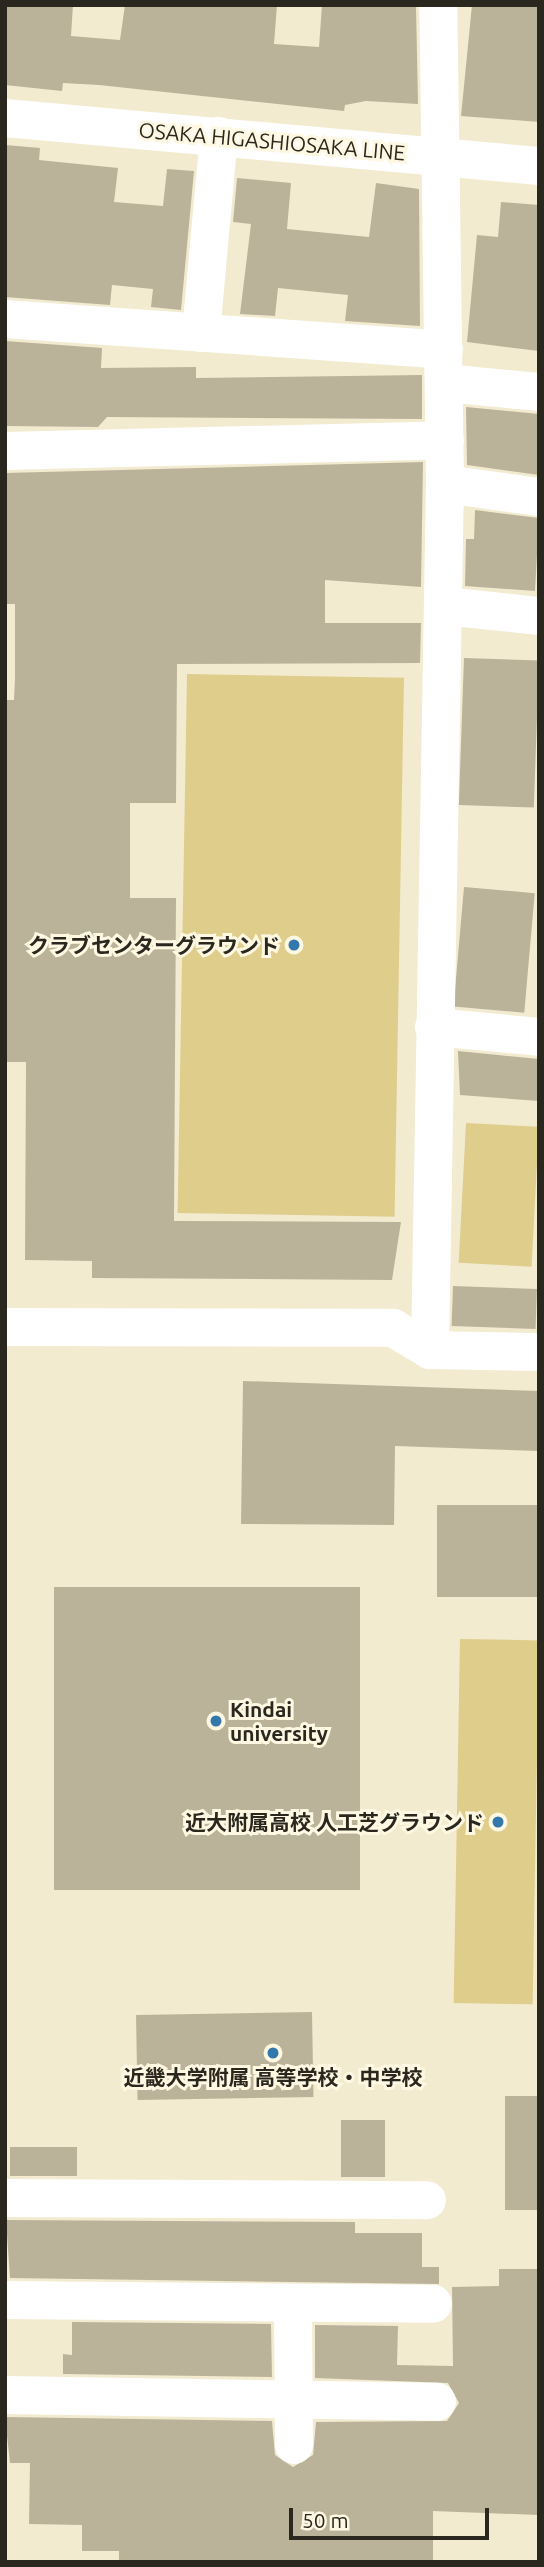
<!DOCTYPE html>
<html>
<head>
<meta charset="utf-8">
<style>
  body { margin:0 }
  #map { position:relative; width:544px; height:2567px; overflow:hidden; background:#f2ebd0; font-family:Ubuntu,"Noto Sans JP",sans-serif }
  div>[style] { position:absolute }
  .green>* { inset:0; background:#dfcd8c; transform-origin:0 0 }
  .building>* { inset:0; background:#bab39a; transform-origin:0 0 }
  .minor>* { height:38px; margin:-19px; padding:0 19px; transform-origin:19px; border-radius:19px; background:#fff }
  .major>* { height:38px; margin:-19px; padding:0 19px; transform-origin:19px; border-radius:19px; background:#fff }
  .dots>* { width:19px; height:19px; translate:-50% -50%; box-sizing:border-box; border:4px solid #fef8e3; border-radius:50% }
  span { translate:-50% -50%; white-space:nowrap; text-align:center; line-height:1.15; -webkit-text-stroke:6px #fef8e3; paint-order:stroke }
  .street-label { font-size:21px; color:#2a281e }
  .poi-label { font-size:21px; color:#2a281e; font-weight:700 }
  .right { translate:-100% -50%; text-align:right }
  .left { translate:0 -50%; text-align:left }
  .frame { position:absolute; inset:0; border:7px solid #2a281e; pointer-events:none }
  .scale { position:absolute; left:289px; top:2508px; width:200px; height:32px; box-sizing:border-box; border:4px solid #2a281e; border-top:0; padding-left:9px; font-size:21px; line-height:24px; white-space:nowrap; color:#2a281e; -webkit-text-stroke:5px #fef8e3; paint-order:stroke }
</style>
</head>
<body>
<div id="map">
  <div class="green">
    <div style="left:187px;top:674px;width:217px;height:539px;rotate:1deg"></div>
    <div style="left:466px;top:1123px;width:73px;height:140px;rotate:3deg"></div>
    <div style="left:460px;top:1639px;width:79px;height:364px;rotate:1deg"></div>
  </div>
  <div class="building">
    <div style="clip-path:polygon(5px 5px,73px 5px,71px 36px,120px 40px,125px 5px,277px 5px,274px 44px,319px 47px,322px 5px,416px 7px,418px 104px,366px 101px,345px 105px,344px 111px,99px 85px,63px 83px,62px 91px,5px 85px)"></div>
    <div style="clip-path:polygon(472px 5px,539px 5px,539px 122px,461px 116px)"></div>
    <div style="clip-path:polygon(5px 145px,40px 148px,39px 160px,118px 168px,114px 202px,163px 206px,167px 169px,194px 171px,181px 310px,151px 307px,153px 289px,112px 285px,110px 305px,5px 297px)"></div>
    <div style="clip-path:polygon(237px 178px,291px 183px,287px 229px,369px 237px,376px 183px,419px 189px,420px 326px,345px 321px,348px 295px,278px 288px,275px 316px,240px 314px,251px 224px,233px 222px)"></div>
    <div style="clip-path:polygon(501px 202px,539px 205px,539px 351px,467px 342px,477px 235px,498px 237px)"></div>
    <div style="clip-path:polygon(5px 341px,102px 348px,101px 368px,196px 367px,196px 378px,422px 375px,422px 419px,107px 417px,98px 427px,5px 426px)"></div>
    <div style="clip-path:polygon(466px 407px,539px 414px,539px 475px,467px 465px)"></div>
    <div style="clip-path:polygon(423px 462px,421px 587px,325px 580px,325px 623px,421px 623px,420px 663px,177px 664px,176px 803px,130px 803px,130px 898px,176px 898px,174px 1221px,401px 1222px,392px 1280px,92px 1278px,92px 1261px,25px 1260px,26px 1062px,5px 1062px,5px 700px,14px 700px,15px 678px,15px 604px,5px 604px,5px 473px)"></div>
    <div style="clip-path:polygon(475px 510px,539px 518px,535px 591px,465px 586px,466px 539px,474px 539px)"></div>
    <div style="left:464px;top:658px;width:75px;height:147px;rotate:2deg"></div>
    <div style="left:464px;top:887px;width:71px;height:120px;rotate:5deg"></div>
    <div style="clip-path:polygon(458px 1051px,539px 1059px,539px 1101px,460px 1095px)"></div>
    <div style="left:453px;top:1286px;width:84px;height:40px;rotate:2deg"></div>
    <div style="clip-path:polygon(243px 1381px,539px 1391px,539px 1451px,395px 1446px,394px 1525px,241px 1524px)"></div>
    <div style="left:437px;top:1505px;width:102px;height:92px"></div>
    <div style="left:54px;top:1587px;width:306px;height:303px"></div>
    <div style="left:312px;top:2012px;width:85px;height:176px;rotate:89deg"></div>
    <div style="left:505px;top:2096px;width:34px;height:114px"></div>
    <div style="left:385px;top:2120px;width:57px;height:44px;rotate:90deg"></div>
    <div style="left:77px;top:2147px;width:29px;height:67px;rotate:90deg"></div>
    <div style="clip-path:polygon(6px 2220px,355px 2222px,355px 2233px,422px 2233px,422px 2267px,439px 2267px,439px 2284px,10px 2278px)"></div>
    <div style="clip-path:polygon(499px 2269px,539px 2269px,539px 2515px,433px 2511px,433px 2562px,119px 2562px,119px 2551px,82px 2551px,82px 2525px,29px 2524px,30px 2463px,10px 2463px,5px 2417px,272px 2421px,275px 2455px,293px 2467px,313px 2455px,316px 2422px,447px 2421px,459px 2403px,448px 2383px,315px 2378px,315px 2325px,398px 2326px,397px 2365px,453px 2366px,452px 2287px,499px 2286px)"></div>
    <div style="clip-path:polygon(72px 2322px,271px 2324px,272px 2377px,63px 2374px,63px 2354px,72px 2355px)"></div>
  </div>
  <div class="minor">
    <div style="left:5px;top:319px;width:440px;rotate:4deg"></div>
    <div style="left:201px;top:333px;width:198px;rotate:-84.8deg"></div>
    <div style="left:444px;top:383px;width:95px;rotate:5.4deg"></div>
    <div style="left:5px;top:451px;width:440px;rotate:-1.4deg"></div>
    <div style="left:445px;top:484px;width:95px;rotate:7.9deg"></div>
    <div style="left:444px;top:606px;width:96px;rotate:6deg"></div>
    <div style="left:434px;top:1027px;width:105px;rotate:5.4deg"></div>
    <div style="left:5px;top:1327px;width:388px;rotate:0.1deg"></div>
    <div style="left:393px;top:1328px;width:43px;rotate:30.7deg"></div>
    <div style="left:430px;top:1350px;width:109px;rotate:1.1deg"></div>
    <div style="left:430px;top:1350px;width:866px;rotate:-89.01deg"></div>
    <div style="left:445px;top:484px;width:479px;rotate:-90.8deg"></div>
    <div style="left:5px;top:2198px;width:422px;rotate:0.3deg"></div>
    <div style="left:5px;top:2300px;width:428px;rotate:0.5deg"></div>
    <div style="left:293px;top:2303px;width:142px;rotate:89.6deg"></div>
    <div style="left:5px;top:2395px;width:432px;rotate:0.9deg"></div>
  </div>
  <div class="major">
    <div style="left:5px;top:118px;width:536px;rotate:5.14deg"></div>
  </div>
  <div class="dots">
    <div style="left:294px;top:945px;background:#3278ad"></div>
    <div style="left:216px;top:1721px;background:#3278ad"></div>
    <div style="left:498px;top:1822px;background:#3278ad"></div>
    <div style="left:273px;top:2053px;background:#3278ad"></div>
  </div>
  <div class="street-label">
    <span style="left:272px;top:141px;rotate:5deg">OSAKA HIGASHIOSAKA LINE</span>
  </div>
  <div class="poi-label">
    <span class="right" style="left:280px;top:945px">クラブセンターグラウンド</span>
    <span class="left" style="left:230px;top:1721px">Kindai<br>university</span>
    <span class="right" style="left:484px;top:1822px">近大附属高校 人工芝グラウンド</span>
    <span style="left:273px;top:2077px">近畿大学附属 高等学校・中学校</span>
  </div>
  <div class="frame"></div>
  <div class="scale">50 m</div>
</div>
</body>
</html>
